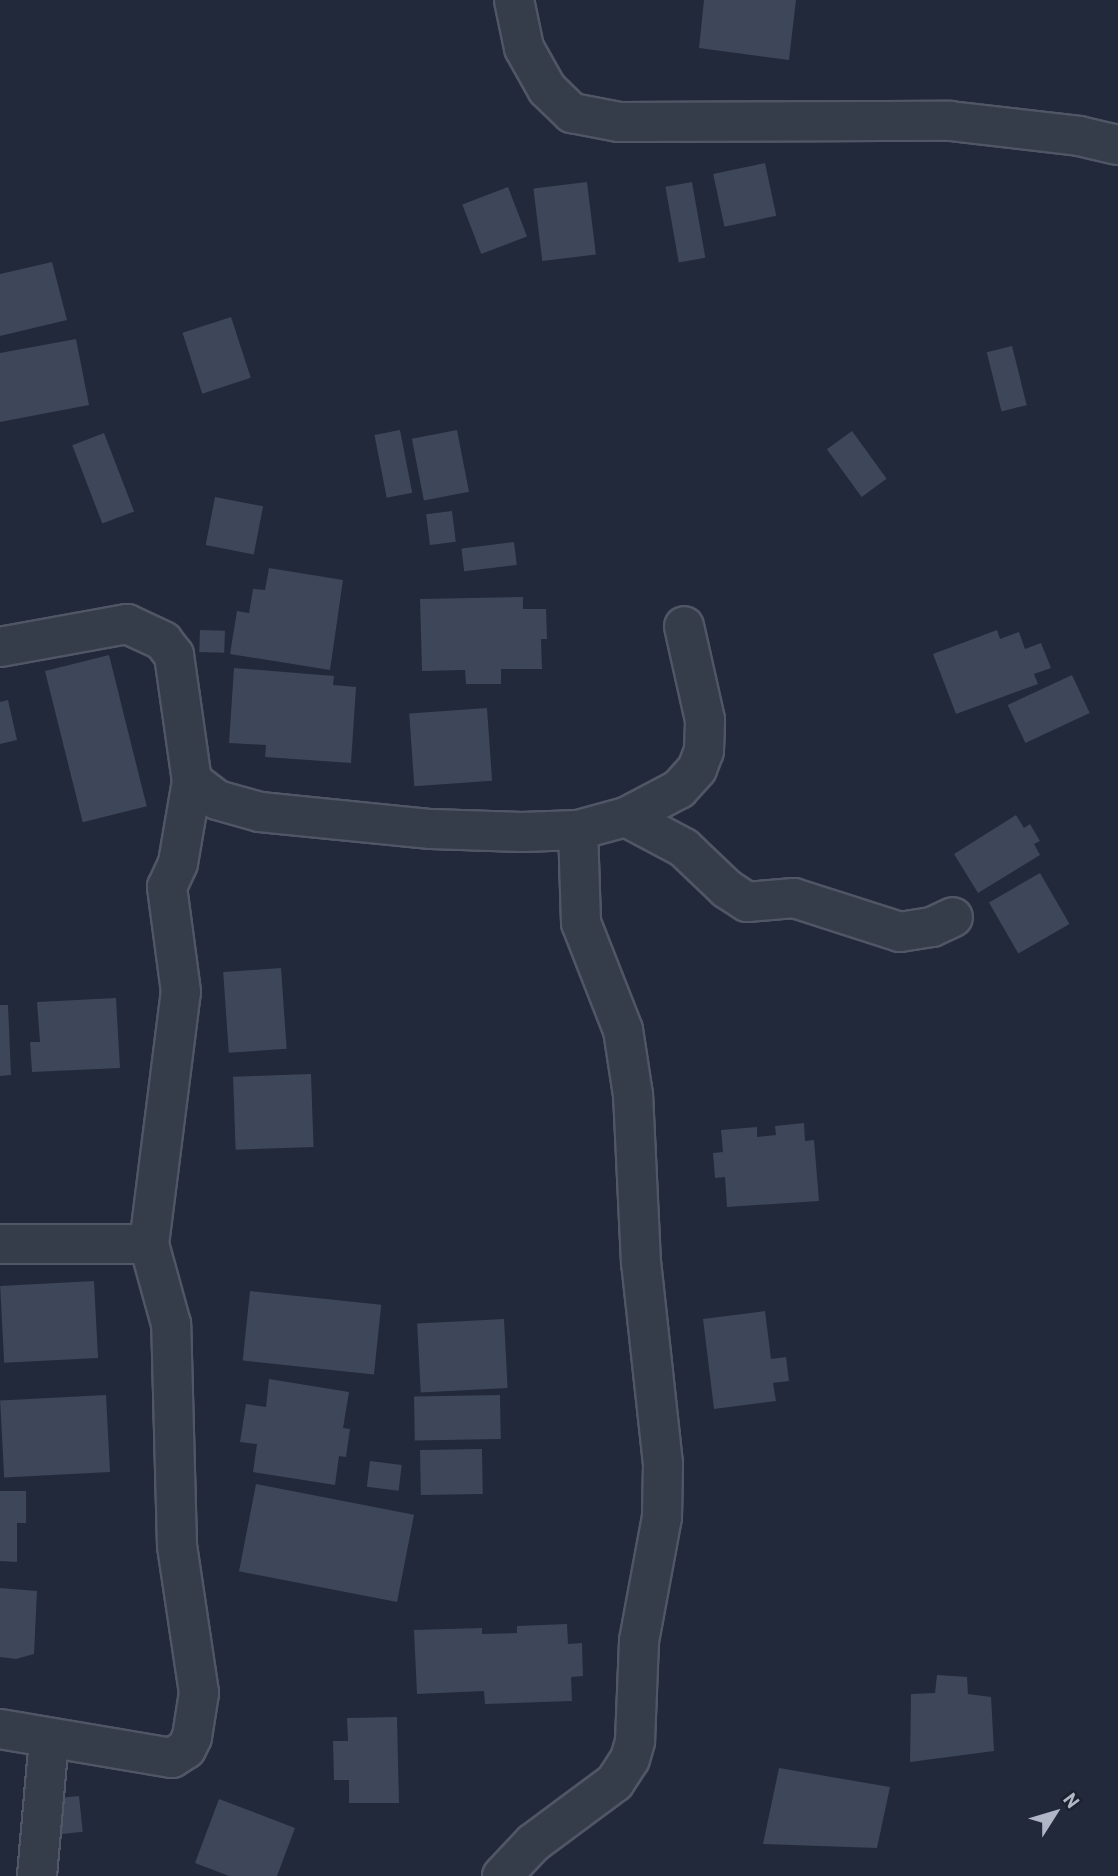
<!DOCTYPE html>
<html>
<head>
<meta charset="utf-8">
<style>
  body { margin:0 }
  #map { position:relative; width:1118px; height:1876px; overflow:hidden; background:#21293a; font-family:Barlow,sans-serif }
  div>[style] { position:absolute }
  .building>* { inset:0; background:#3d4759; transform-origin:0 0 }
  .roads { filter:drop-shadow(2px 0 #505665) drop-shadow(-2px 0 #505665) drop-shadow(0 2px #505665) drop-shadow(0 -2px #505665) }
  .minor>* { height:38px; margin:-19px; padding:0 19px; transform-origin:19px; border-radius:19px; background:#353c4a }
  span { translate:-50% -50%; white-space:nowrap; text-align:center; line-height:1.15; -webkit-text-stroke:7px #1a212f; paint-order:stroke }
  .north { position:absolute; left:1020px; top:1778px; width:70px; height:70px; -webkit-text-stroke:5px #1a212f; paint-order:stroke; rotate:53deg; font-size:19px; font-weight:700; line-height:28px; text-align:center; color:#b0b6c6 }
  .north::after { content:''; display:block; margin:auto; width:24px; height:32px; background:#b0b6c6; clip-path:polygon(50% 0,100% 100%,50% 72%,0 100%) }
</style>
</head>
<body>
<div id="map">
  <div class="building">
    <div style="clip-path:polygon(704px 0,796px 0,789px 60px,699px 48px)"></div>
    <div style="left:765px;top:163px;width:54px;height:53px;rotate:78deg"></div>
    <div style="left:587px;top:182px;width:73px;height:54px;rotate:83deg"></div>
    <div style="left:692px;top:182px;width:77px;height:27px;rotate:80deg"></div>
    <div style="left:508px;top:187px;width:53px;height:49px;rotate:69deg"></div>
    <div style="clip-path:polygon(52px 262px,67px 320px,0 336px,0 274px)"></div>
    <div style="left:231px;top:317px;width:64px;height:51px;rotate:72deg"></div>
    <div style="clip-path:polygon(76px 339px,89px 405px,0 422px,0 353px)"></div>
    <div style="left:1012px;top:346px;width:61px;height:26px;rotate:76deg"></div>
    <div style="left:400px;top:430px;width:64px;height:26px;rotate:79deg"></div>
    <div style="left:457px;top:430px;width:63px;height:46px;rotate:79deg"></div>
    <div style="left:852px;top:431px;width:59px;height:31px;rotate:54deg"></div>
    <div style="left:104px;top:433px;width:84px;height:34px;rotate:69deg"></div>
    <div style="left:215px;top:497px;width:49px;height:49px;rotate:11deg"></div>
    <div style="left:452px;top:511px;width:31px;height:26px;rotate:83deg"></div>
    <div style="left:514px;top:542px;width:23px;height:53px;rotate:83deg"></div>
    <div style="clip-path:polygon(269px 568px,343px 580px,330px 670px,230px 654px,237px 611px,249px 613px,253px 589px,265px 590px)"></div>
    <div style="clip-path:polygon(523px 597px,523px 609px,546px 609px,547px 639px,541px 639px,542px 669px,501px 669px,501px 684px,466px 684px,465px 670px,422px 671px,420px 599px)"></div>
    <div style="left:200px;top:630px;width:25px;height:22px;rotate:2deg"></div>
    <div style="clip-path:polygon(997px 630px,1000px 639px,1019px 632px,1025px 649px,1041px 643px,1051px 668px,1034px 674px,1038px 684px,956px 714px,933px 654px)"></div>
    <div style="left:109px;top:655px;width:156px;height:66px;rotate:76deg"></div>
    <div style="clip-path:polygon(234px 668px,334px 676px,333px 685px,356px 687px,351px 763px,265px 757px,266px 745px,229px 743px)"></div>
    <div style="left:1072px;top:675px;width:42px;height:71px;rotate:65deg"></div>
    <div style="clip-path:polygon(8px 700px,17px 740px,0 744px,0 702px)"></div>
    <div style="left:487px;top:708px;width:73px;height:78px;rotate:86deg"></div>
    <div style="clip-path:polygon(1016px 815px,1024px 828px,1030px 824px,1040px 841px,1034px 844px,1040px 855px,978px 893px,954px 854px)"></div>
    <div style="left:1040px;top:873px;width:59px;height:59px;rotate:60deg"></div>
    <div style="left:281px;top:968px;width:81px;height:58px;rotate:86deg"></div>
    <div style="clip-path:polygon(116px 998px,120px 1068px,32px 1072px,30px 1042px,40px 1042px,37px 1002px)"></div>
    <div style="clip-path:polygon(0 1005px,8px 1005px,11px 1075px,0 1076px)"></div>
    <div style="left:311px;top:1074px;width:73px;height:78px;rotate:88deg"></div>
    <div style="clip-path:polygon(804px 1123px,805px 1141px,814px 1140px,819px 1201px,727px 1207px,725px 1177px,715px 1178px,713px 1153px,723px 1152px,721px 1130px,757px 1127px,757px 1137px,776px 1135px,775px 1126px)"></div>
    <div style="left:94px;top:1281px;width:77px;height:94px;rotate:87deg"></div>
    <div style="left:250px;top:1291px;width:132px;height:70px;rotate:6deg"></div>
    <div style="clip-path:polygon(765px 1311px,771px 1359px,786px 1357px,789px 1381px,773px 1383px,776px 1401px,714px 1409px,703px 1319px)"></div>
    <div style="left:504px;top:1319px;width:69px;height:87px;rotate:87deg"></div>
    <div style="clip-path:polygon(269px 1379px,349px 1392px,343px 1428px,350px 1429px,346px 1457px,339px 1456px,335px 1485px,253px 1472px,257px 1444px,240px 1442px,246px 1404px,266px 1407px)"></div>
    <div style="left:106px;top:1395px;width:77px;height:106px;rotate:87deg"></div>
    <div style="left:500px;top:1395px;width:44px;height:86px;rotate:89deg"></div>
    <div style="left:482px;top:1449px;width:45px;height:62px;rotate:89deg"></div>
    <div style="left:370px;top:1461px;width:32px;height:26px;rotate:7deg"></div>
    <div style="left:256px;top:1484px;width:161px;height:89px;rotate:11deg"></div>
    <div style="clip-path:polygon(0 1491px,26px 1491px,26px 1523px,17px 1523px,17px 1562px,0 1561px)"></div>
    <div style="clip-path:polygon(0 1588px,37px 1591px,34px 1654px,16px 1659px,0 1657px)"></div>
    <div style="clip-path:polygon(567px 1624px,568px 1644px,582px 1643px,583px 1676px,571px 1677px,572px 1701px,485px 1704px,484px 1691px,417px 1694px,414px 1630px,482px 1628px,482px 1634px,517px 1633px,517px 1626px)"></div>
    <div style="clip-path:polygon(937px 1675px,967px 1677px,968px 1694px,991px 1697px,994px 1751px,910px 1762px,911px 1694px,935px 1693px)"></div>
    <div style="clip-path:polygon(397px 1717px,399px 1803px,349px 1803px,349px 1780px,334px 1780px,333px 1741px,348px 1741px,347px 1718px)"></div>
    <div style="clip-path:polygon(779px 1768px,890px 1787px,877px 1848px,763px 1844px)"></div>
    <div style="left:79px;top:1796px;width:36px;height:25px;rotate:84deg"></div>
    <div style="clip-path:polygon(219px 1799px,295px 1828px,277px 1876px,229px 1876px,195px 1863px)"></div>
  </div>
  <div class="roads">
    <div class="minor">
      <div style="left:514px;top:0;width:49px;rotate:78.2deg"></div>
      <div style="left:524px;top:48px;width:47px;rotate:60.7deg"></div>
      <div style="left:547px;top:89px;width:35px;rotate:44deg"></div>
      <div style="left:572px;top:113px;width:48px;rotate:10.8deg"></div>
      <div style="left:619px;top:122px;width:331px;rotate:-0.2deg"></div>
      <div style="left:950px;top:121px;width:130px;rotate:6.6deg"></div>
      <div style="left:1079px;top:136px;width:40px;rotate:13deg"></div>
      <div style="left:0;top:647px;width:129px;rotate:-10.3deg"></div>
      <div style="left:127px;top:624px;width:40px;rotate:25deg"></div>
      <div style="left:163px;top:641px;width:18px;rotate:52deg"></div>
      <div style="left:174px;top:655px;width:127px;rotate:81.9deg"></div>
      <div style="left:192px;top:781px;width:31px;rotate:37deg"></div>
      <div style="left:217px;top:800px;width:45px;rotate:15.6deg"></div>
      <div style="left:260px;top:812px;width:172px;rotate:5.7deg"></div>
      <div style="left:431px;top:829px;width:91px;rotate:1.9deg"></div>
      <div style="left:522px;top:832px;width:56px;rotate:-2deg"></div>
      <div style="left:578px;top:830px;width:50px;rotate:-15.2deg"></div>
      <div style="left:626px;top:817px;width:60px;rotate:-27.8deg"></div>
      <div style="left:679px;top:789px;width:27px;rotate:-48deg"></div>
      <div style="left:697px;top:769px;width:19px;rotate:-69deg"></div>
      <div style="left:704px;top:751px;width:31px;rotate:-88deg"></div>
      <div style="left:705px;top:720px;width:96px;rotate:-102.6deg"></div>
      <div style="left:626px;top:817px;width:66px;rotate:28.1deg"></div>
      <div style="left:684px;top:848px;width:59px;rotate:43.6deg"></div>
      <div style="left:727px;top:889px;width:24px;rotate:33deg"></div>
      <div style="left:747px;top:902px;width:47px;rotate:-4.9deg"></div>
      <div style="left:794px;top:898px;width:111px;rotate:17.8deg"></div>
      <div style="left:900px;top:932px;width:32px;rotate:-9deg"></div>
      <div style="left:932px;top:927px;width:23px;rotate:-25deg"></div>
      <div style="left:0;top:1244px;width:149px"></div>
      <div style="left:0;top:1729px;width:174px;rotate:9.6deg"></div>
      <div style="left:172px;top:1758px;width:17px;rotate:-33deg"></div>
      <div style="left:186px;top:1749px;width:13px;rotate:-63deg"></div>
      <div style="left:192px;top:1737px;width:45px;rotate:-81deg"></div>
      <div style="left:199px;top:1693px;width:149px;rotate:-98.5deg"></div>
      <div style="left:177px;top:1546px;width:222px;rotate:-91.5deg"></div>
      <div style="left:171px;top:1324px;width:83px;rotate:-105.4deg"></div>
      <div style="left:149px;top:1244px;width:254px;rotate:-82.8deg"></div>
      <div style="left:181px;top:992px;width:106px;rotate:-97.6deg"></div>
      <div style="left:167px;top:887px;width:26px;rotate:-65deg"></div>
      <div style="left:178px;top:863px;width:83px;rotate:-80.3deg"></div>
      <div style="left:37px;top:1876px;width:139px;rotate:-85deg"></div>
      <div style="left:502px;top:1876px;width:45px;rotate:-46.8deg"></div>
      <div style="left:533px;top:1843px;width:102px;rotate:-36.6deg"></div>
      <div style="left:615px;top:1782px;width:27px;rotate:-57deg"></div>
      <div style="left:630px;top:1759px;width:19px;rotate:-74deg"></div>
      <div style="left:635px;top:1741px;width:100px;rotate:-87.7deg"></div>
      <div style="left:639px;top:1641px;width:126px;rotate:-79.5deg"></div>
      <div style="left:662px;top:1517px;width:53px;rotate:-88.9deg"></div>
      <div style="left:663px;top:1464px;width:202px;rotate:-96.2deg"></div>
      <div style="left:641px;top:1263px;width:168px;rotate:-92.7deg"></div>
      <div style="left:633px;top:1095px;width:66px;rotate:-98.7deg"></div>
      <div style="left:623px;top:1030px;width:115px;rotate:-111.4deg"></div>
      <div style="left:581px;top:923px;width:93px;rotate:-91.8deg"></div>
    </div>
  </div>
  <div class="north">N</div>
</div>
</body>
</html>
